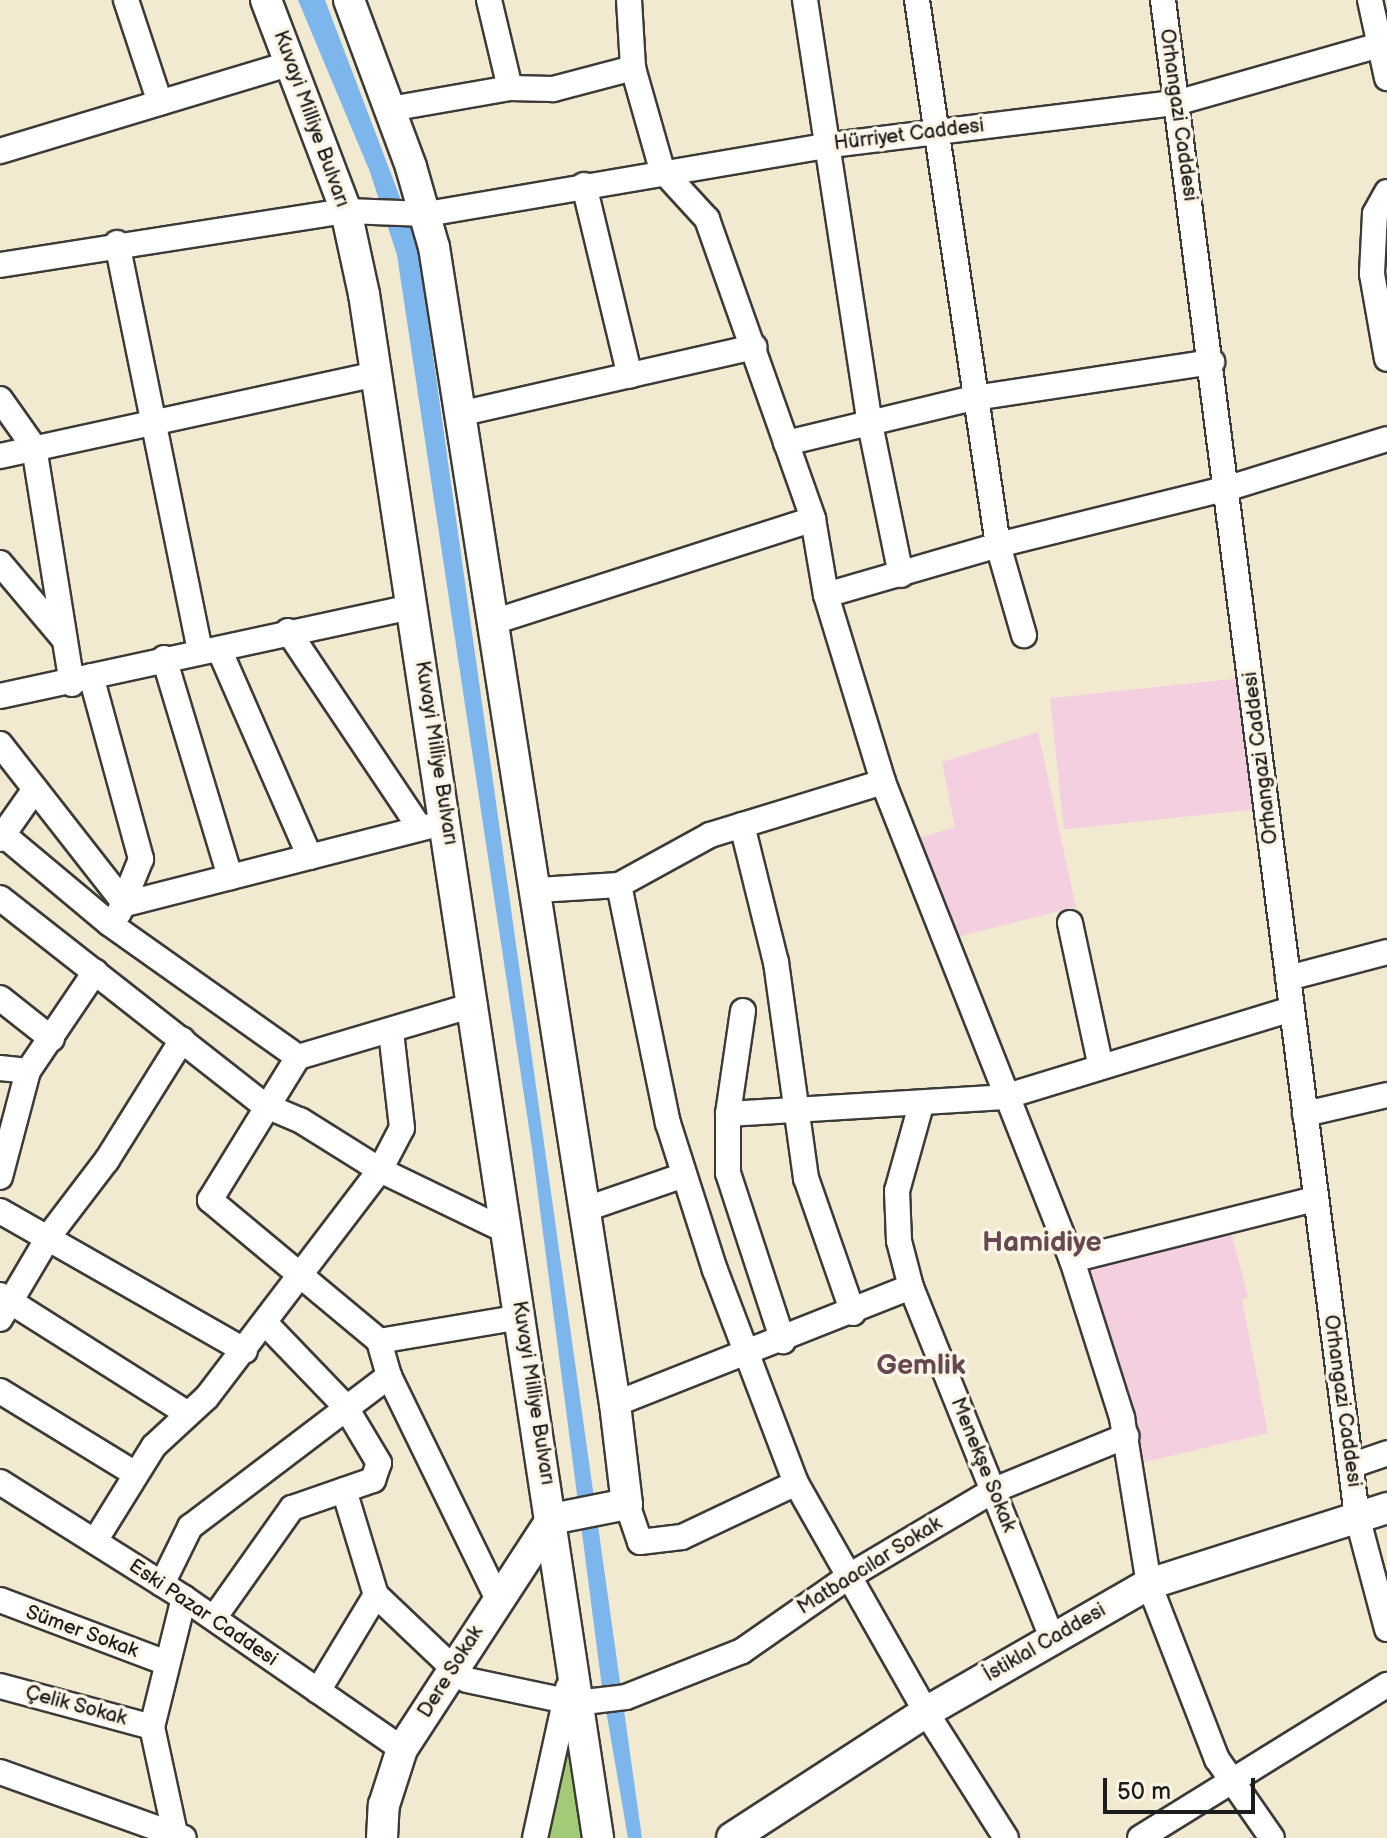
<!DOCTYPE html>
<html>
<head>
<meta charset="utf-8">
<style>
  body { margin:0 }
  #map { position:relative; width:1387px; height:1838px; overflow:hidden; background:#f2ead0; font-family:"Balsamiq Sans",sans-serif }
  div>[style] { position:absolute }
  .built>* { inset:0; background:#f3cfdf; transform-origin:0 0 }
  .green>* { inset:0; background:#a3cb77 }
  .water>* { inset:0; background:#7db5ed }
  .roads { filter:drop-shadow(2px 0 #3c3b37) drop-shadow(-2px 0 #3c3b37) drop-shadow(0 2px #3c3b37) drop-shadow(0 -2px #3c3b37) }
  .minor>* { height:24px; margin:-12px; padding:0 12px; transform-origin:12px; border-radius:12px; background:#fff }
  .major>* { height:30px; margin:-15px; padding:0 15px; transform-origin:15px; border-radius:15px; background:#fff }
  span { translate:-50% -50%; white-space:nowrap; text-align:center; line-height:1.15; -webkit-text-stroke:7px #fcf5e5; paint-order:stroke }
  .street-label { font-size:20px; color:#1c1c1c }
  .district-label { font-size:28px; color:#664852; font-weight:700 }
  .scale { position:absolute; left:1103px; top:1778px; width:152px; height:36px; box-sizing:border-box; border:4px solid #1c1c1c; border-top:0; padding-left:10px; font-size:24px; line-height:28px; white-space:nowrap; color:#1c1c1c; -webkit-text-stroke:6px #fcf5e5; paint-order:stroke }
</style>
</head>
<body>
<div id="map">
  <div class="built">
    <div style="left:1242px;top:678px;width:132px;height:193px;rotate:84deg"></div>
    <div style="clip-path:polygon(1038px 732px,1076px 907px,949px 939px,913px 840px,955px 827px,942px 762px)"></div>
    <div style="clip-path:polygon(1229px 1224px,1248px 1297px,1242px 1300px,1268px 1433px,1140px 1463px,1089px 1263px)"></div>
  </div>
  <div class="green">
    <div style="clip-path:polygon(570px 1718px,586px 1838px,544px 1838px)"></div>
  </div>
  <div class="water">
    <div style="clip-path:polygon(298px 0,325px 0,417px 242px,642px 1838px,628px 1838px,602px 1687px,532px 1148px,397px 255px,370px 172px)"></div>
  </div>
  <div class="roads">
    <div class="minor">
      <div style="left:126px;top:0;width:108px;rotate:71.7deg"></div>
      <div style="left:489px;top:0;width:90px;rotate:76.6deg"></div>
      <div style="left:629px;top:0;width:68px;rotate:86.6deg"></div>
      <div style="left:633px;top:68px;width:106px;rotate:74.1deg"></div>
      <div style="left:662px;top:170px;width:67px;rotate:47.4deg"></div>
      <div style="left:707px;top:219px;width:318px;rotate:70.5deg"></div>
      <div style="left:813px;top:519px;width:77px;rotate:80.3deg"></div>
      <div style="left:826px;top:595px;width:195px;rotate:73deg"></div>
      <div style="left:883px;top:782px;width:514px;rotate:68.43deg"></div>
      <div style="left:1072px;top:1260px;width:166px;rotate:72.4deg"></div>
      <div style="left:1122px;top:1418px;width:168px;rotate:80.8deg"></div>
      <div style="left:1149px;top:1584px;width:188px;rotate:68.8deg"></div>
      <div style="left:1217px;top:1759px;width:96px;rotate:55.2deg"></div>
      <div style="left:805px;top:0;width:429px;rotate:81.3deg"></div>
      <div style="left:870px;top:424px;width:154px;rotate:78.4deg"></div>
      <div style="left:917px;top:0;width:551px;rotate:81.55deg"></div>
      <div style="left:998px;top:545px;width:94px;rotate:73.9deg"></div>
      <div style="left:1163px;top:0;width:1528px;rotate:82.71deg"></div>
      <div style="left:1357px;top:1516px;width:117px;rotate:75.1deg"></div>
      <div style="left:1370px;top:0;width:80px;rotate:77.7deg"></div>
      <div style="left:390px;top:109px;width:122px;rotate:-9.9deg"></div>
      <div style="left:510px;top:88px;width:43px;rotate:1.3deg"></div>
      <div style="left:553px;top:89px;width:83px;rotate:-14.7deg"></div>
      <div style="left:0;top:151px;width:304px;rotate:-16.8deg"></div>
      <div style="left:584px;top:185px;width:196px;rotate:76.5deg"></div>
      <div style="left:1387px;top:192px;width:25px;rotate:119deg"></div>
      <div style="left:1375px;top:214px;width:60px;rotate:92.9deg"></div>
      <div style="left:1372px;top:274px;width:86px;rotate:80deg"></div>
      <div style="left:117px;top:243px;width:417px;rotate:78.5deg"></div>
      <div style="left:0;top:265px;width:350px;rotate:-8.9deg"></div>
      <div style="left:346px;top:211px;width:81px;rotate:2.1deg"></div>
      <div style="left:427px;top:214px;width:403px;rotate:-9.7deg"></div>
      <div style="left:824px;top:146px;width:355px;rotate:-7deg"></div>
      <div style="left:1176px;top:103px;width:219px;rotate:-15.9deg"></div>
      <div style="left:0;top:399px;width:59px;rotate:54.7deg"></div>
      <div style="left:34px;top:447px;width:240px;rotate:80.9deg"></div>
      <div style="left:459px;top:414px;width:303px;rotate:-12.8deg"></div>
      <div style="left:786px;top:443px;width:193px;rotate:-13.5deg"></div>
      <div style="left:974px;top:398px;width:241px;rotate:-8.6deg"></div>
      <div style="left:0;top:456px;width:385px;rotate:-12.3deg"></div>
      <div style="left:0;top:563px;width:99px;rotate:49.9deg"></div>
      <div style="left:826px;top:595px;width:179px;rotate:-16.2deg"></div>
      <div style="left:998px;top:545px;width:238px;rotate:-13.9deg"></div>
      <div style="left:1229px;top:488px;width:165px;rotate:-17.2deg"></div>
      <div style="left:493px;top:622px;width:336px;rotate:-17.8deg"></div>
      <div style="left:288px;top:631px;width:237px;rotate:56.2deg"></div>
      <div style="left:219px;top:649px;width:227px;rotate:66.4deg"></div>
      <div style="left:164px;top:658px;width:229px;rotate:73.2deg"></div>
      <div style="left:91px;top:676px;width:190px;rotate:74.7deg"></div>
      <div style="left:141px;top:859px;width:58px;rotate:112.2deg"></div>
      <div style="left:0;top:696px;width:422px;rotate:-12.2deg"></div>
      <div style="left:0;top:744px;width:203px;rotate:52deg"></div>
      <div style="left:125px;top:904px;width:332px;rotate:-14.3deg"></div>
      <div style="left:742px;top:825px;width:141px;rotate:76.1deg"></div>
      <div style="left:776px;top:962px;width:218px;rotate:82.1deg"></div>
      <div style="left:806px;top:1178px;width:143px;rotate:70.8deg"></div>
      <div style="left:0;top:832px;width:143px;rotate:39.9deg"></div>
      <div style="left:110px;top:924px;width:230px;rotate:35.3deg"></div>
      <div style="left:298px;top:1057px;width:168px;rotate:121.6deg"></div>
      <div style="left:210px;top:1200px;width:220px;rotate:39.8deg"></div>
      <div style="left:379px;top:1341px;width:36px;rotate:74deg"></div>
      <div style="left:389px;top:1376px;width:248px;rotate:64deg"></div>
      <div style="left:0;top:839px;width:61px;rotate:-55deg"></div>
      <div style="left:619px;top:885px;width:243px;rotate:78.4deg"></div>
      <div style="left:668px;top:1123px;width:154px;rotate:72.3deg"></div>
      <div style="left:715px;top:1270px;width:228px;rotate:69.2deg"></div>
      <div style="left:796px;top:1483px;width:263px;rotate:60.4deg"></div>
      <div style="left:926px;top:1712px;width:149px;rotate:57.6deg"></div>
      <div style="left:538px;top:890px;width:81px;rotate:-3.5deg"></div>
      <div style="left:619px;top:885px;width:104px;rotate:-28.8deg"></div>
      <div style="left:710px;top:835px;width:181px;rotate:-17deg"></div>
      <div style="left:0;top:898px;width:335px;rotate:38.1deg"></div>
      <div style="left:264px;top:1105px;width:39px;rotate:23deg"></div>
      <div style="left:300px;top:1120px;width:94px;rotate:32deg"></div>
      <div style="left:380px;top:1170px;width:142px;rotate:25.8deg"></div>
      <div style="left:1070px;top:923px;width:147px;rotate:77.9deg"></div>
      <div style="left:1288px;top:978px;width:102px;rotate:-14.7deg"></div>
      <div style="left:0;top:998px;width:66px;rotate:38.3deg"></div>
      <div style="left:743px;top:1011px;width:104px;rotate:98.3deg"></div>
      <div style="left:728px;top:1114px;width:59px;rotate:90deg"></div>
      <div style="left:728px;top:1173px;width:177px;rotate:71.9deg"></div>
      <div style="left:298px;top:1057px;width:184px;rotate:-16.5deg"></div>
      <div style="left:0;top:1068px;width:28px;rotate:6deg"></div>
      <div style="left:921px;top:1105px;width:89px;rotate:105.6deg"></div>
      <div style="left:897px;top:1191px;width:50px;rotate:87.7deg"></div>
      <div style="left:899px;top:1241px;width:48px;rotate:75.4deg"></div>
      <div style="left:911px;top:1287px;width:378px;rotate:68.1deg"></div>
      <div style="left:728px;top:1114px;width:277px;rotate:-3.5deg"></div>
      <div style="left:1004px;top:1097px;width:300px;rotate:-17deg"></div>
      <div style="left:1305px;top:1114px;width:84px;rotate:-13deg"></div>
      <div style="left:0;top:1177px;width:110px;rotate:-75.2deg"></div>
      <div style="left:28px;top:1071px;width:120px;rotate:-55.9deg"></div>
      <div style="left:586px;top:1209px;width:104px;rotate:-19.1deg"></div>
      <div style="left:0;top:1211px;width:282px;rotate:29.7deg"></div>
      <div style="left:1072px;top:1260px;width:251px;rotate:-14.1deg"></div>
      <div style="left:0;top:1295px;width:222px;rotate:32.3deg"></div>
      <div style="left:0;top:1319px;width:96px;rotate:-59.4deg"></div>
      <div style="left:49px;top:1236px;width:96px;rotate:-52.7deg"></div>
      <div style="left:107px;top:1160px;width:142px;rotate:-58deg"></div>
      <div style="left:379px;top:1341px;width:144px;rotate:-9.6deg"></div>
      <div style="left:0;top:1391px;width:157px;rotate:31.5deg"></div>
      <div style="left:615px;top:1404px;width:318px;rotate:-21.6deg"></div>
      <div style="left:1353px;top:1465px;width:36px;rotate:-19deg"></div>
      <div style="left:0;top:1482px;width:218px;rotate:32.2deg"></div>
      <div style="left:184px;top:1598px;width:265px;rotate:34.7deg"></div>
      <div style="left:344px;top:1490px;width:110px;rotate:73.1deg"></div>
      <div style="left:376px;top:1595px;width:106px;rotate:43.5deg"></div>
      <div style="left:453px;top:1668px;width:18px;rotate:41deg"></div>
      <div style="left:467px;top:1680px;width:111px;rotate:11.9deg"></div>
      <div style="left:576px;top:1703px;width:50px;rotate:-6.8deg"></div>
      <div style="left:626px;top:1697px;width:125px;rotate:-21.6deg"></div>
      <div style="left:742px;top:1651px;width:133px;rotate:-34.9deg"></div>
      <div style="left:851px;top:1575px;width:166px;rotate:-30.7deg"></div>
      <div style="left:994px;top:1490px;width:143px;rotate:-22.2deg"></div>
      <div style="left:627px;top:1504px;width:40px;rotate:71.1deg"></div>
      <div style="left:640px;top:1542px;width:42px;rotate:-6.8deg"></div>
      <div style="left:682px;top:1537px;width:126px;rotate:-25.3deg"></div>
      <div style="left:95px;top:1541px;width:112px;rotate:-58.2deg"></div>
      <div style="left:154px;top:1446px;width:72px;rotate:-42.8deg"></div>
      <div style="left:207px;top:1397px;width:285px;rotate:-52.7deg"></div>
      <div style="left:380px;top:1170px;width:47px;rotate:-62.4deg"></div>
      <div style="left:402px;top:1128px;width:98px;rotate:-96.5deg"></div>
      <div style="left:162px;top:1584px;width:64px;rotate:-63.8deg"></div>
      <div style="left:190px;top:1527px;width:250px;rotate:-37.2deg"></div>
      <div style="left:0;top:1600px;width:175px;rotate:20.7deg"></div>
      <div style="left:214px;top:1618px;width:135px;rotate:-54.7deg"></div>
      <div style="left:292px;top:1508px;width:86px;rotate:-19.1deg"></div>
      <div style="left:373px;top:1480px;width:18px;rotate:-71deg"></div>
      <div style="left:379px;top:1463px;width:66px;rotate:-120.8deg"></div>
      <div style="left:345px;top:1406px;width:114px;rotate:-133.9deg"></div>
      <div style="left:0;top:1686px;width:157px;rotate:15.1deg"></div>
      <div style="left:318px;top:1691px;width:112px;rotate:-58.9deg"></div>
      <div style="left:0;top:1772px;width:195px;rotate:19.7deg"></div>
      <div style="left:176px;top:1838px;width:114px;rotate:-102.2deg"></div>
      <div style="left:152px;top:1727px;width:133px;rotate:-76.1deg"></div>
      <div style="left:535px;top:1838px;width:154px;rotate:-77.6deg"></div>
      <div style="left:1140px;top:1838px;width:291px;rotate:-31.8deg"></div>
    </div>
    <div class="major">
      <div style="left:266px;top:0;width:226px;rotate:69.2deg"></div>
      <div style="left:346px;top:211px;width:85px;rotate:77.8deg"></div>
      <div style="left:364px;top:294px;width:1562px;rotate:81.38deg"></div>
      <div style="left:349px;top:0;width:178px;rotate:69.6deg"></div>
      <div style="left:411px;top:167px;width:83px;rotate:74deg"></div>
      <div style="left:434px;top:247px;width:1171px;rotate:81.11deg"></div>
      <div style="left:615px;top:1404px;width:101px;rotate:83.2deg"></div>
      <div style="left:627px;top:1504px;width:76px;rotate:168.7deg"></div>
      <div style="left:382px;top:1838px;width:33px;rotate:-87deg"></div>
      <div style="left:384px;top:1805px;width:59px;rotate:-72.2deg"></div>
      <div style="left:402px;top:1749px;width:275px;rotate:-56.9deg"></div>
      <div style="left:732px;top:1838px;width:231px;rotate:-33deg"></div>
      <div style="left:926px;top:1712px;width:257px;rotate:-29.9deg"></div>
      <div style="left:1149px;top:1584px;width:250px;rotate:-17.7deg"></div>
    </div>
  </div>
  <div class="street-label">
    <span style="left:1178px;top:115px;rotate:82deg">Orhangazi Caddesi</span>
    <span style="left:311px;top:119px;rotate:70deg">Kuvayi Milliye Bulvarı</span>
    <span style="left:909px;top:135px;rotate:-7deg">Hürriyet Caddesi</span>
    <span style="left:436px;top:753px;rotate:81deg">Kuvayi Milliye Bulvarı</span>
    <span style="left:1261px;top:758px;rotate:-97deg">Orhangazi Caddesi</span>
    <span style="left:533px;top:1393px;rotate:81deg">Kuvayi Milliye Bulvarı</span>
    <span style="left:1342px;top:1401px;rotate:82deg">Orhangazi Caddesi</span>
    <span style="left:983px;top:1465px;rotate:68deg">Menekşe Sokak</span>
    <span style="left:870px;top:1566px;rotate:-32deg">Matbaacılar Sokak</span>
    <span style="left:203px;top:1613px;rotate:34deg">Eski Pazar Caddesi</span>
    <span style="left:82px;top:1632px;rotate:20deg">Sümer Sokak</span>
    <span style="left:1045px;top:1643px;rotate:-30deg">İstiklal Caddesi</span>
    <span style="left:451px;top:1672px;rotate:-58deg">Dere Sokak</span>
    <span style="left:76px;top:1706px;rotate:15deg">Çelik Sokak</span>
  </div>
  <div class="district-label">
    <span style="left:1042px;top:1243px">Hamidiye</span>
    <span style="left:921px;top:1366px">Gemlik</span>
  </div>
  <div class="scale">50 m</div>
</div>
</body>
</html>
